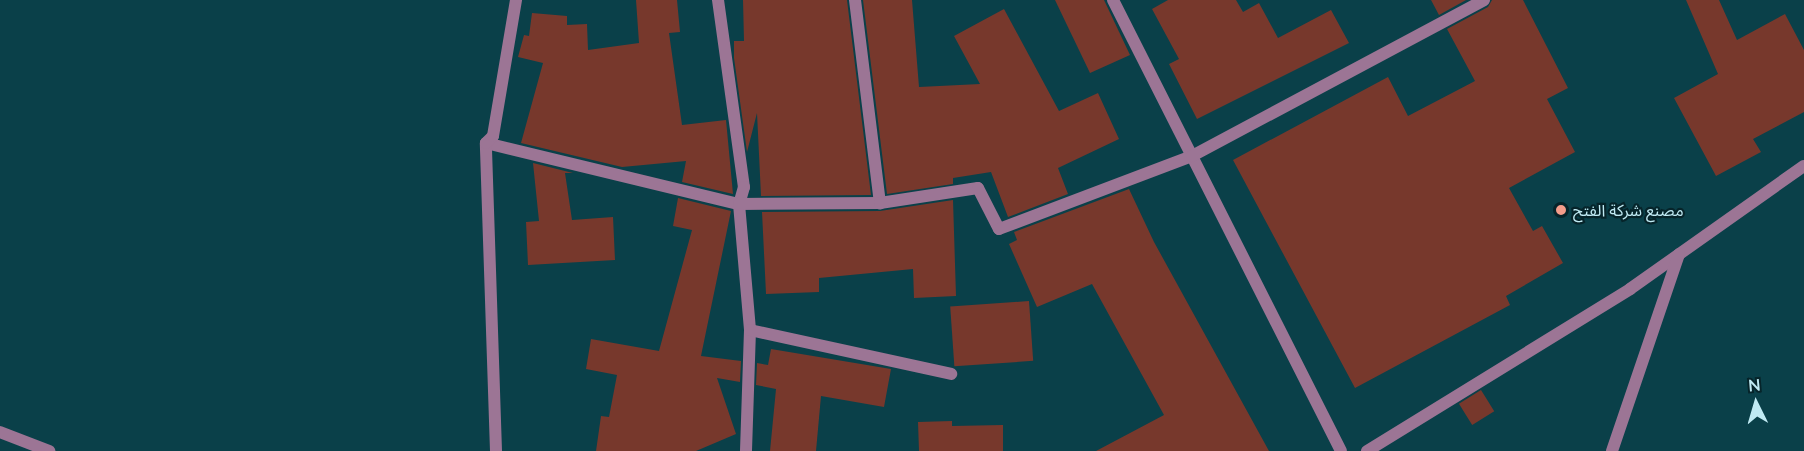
<!DOCTYPE html>
<html>
<head>
<meta charset="utf-8">
<style>
  body { margin:0 }
  #map { position:relative; width:1804px; height:451px; overflow:hidden; background:#0a4049; font-family:Lato,"Noto Sans Arabic",sans-serif }
  div>[style] { position:absolute }
  .building>* { inset:0; background:#77382c; transform-origin:0 0 }
  .street>* { height:12px; margin:-6px; padding:0 6px; transform-origin:6px; border-radius:6px; background:#9c7595 }
  .dots>* { width:16px; height:16px; translate:-50% -50%; box-sizing:border-box; border:3px solid #06242a; border-radius:50% }
  span { translate:-50% -50%; white-space:nowrap; text-align:center; line-height:1.15; -webkit-text-stroke:4.5px #06242a; paint-order:stroke }
  .poi-label { font-size:16px; color:#c0eaf3 }
  .left { translate:0 -50%; text-align:left }
  .north { position:absolute; left:1726px; top:373px; width:60px; height:60px; -webkit-text-stroke:4px #06242a; paint-order:stroke; rotate:355deg; font-size:16px; font-weight:700; line-height:24px; text-align:center; color:#c0eaf3 }
  .north::after { content:''; display:block; margin:auto; width:21px; height:27px; background:#c0eaf3; clip-path:polygon(50% 0,100% 100%,50% 72%,0 100%) }
</style>
</head>
<body>
<div id="map">
  <div class="building">
    <div style="clip-path:polygon(636px 0,677px 0,680px 32px,669px 33px,682px 125px,726px 120px,733px 194px,682px 182px,686px 161px,622px 167px,521px 143px,543px 63px,518px 57px,524px 35px,529px 36px,532px 13px,567px 16px,567px 25px,587px 24px,588px 50px,639px 43px)"></div>
    <div style="clip-path:polygon(743px 0,847px 0,871px 195px,761px 196px,757px 113px,747px 152px,734px 58px,734px 41px,744px 41px)"></div>
    <div style="clip-path:polygon(863px 0,912px 0,919px 87px,980px 84px,954px 36px,1004px 9px,1059px 111px,1098px 93px,1119px 139px,1058px 168px,1068px 194px,1008px 217px,991px 172px,953px 178px,953px 184px,887px 194px)"></div>
    <div style="clip-path:polygon(1055px 0,1104px 0,1130px 55px,1090px 73px)"></div>
    <div style="clip-path:polygon(1168px 0,1236px 0,1243px 12px,1259px 3px,1278px 38px,1331px 10px,1349px 43px,1197px 119px,1169px 64px,1179px 59px,1152px 9px)"></div>
    <div style="clip-path:polygon(1431px 0,1466px 0,1439px 15px)"></div>
    <div style="clip-path:polygon(1492px 0,1523px 0,1568px 88px,1547px 99px,1575px 152px,1509px 188px,1533px 231px,1542px 226px,1563px 263px,1506px 296px,1510px 305px,1355px 388px,1233px 160px,1388px 77px,1408px 116px,1475px 81px,1447px 29px,1488px 7px)"></div>
    <div style="clip-path:polygon(1686px 0,1719px 0,1737px 40px,1785px 14px,1804px 50px,1804px 112px,1753px 139px,1761px 152px,1716px 176px,1674px 98px,1718px 74px)"></div>
    <div style="clip-path:polygon(533px 163px,573px 173px,565px 173px,572px 220px,613px 217px,615px 260px,528px 265px,526px 222px,539px 221px)"></div>
    <div style="clip-path:polygon(1129px 189px,1154px 242px,1269px 451px,1096px 451px,1164px 415px,1092px 284px,1037px 307px,1009px 244px,1017px 240px,1014px 232px)"></div>
    <div style="clip-path:polygon(678px 198px,731px 211px,701px 356px,741px 361px,740px 382px,717px 378px,736px 434px,696px 451px,596px 451px,601px 416px,609px 417px,617px 375px,586px 369px,591px 339px,659px 351px,692px 230px,673px 226px)"></div>
    <div style="clip-path:polygon(953px 200px,956px 296px,914px 298px,913px 269px,819px 278px,819px 292px,766px 294px,762px 212px,880px 211px)"></div>
    <div style="left:1029px;top:301px;width:60px;height:79px;rotate:86deg"></div>
    <div style="clip-path:polygon(771px 349px,891px 369px,884px 407px,821px 396px,816px 451px,770px 451px,776px 389px,756px 385px,757px 363px,768px 365px)"></div>
    <div style="left:1481px;top:390px;width:25px;height:26px;rotate:58deg"></div>
    <div style="clip-path:polygon(952px 421px,952px 426px,1003px 425px,1003px 451px,919px 451px,918px 422px)"></div>
  </div>
  <div class="street">
    <div style="left:718px;top:0;width:189px;rotate:82.1deg"></div>
    <div style="left:744px;top:187px;width:18px;rotate:106deg"></div>
    <div style="left:739px;top:204px;width:126px;rotate:85deg"></div>
    <div style="left:750px;top:330px;width:121px;rotate:91.9deg"></div>
    <div style="left:855px;top:0;width:205px;rotate:83deg"></div>
    <div style="left:1113px;top:0;width:505px;rotate:63.18deg"></div>
    <div style="left:486px;top:143px;width:260px;rotate:13.6deg"></div>
    <div style="left:739px;top:204px;width:141px;rotate:-0.4deg"></div>
    <div style="left:880px;top:203px;width:99px;rotate:-8.7deg"></div>
    <div style="left:978px;top:188px;width:46px;rotate:62.9deg"></div>
    <div style="left:999px;top:229px;width:206px;rotate:-20.7deg"></div>
    <div style="left:1192px;top:156px;width:331px;rotate:-28.1deg"></div>
    <div style="left:750px;top:330px;width:206px;rotate:12.3deg"></div>
    <div style="left:0;top:432px;width:53px;rotate:21.2deg"></div>
    <div style="left:496px;top:451px;width:308px;rotate:-91.9deg"></div>
    <div style="left:486px;top:143px;width:10px;rotate:-45deg"></div>
    <div style="left:493px;top:136px;width:138px;rotate:-80.4deg"></div>
    <div style="left:1367px;top:451px;width:309px;rotate:-31.6deg"></div>
    <div style="left:1630px;top:289px;width:213px;rotate:-35.3deg"></div>
    <div style="left:1612px;top:451px;width:208px;rotate:-71.2deg"></div>
  </div>
  <div class="dots">
    <div style="left:1561px;top:210px;background:#f49d8b"></div>
  </div>
  <div class="poi-label">
    <span class="left" style="left:1573px;top:210px">مصنع شركة الفتح</span>
  </div>
  <div class="north">N</div>
</div>
</body>
</html>
